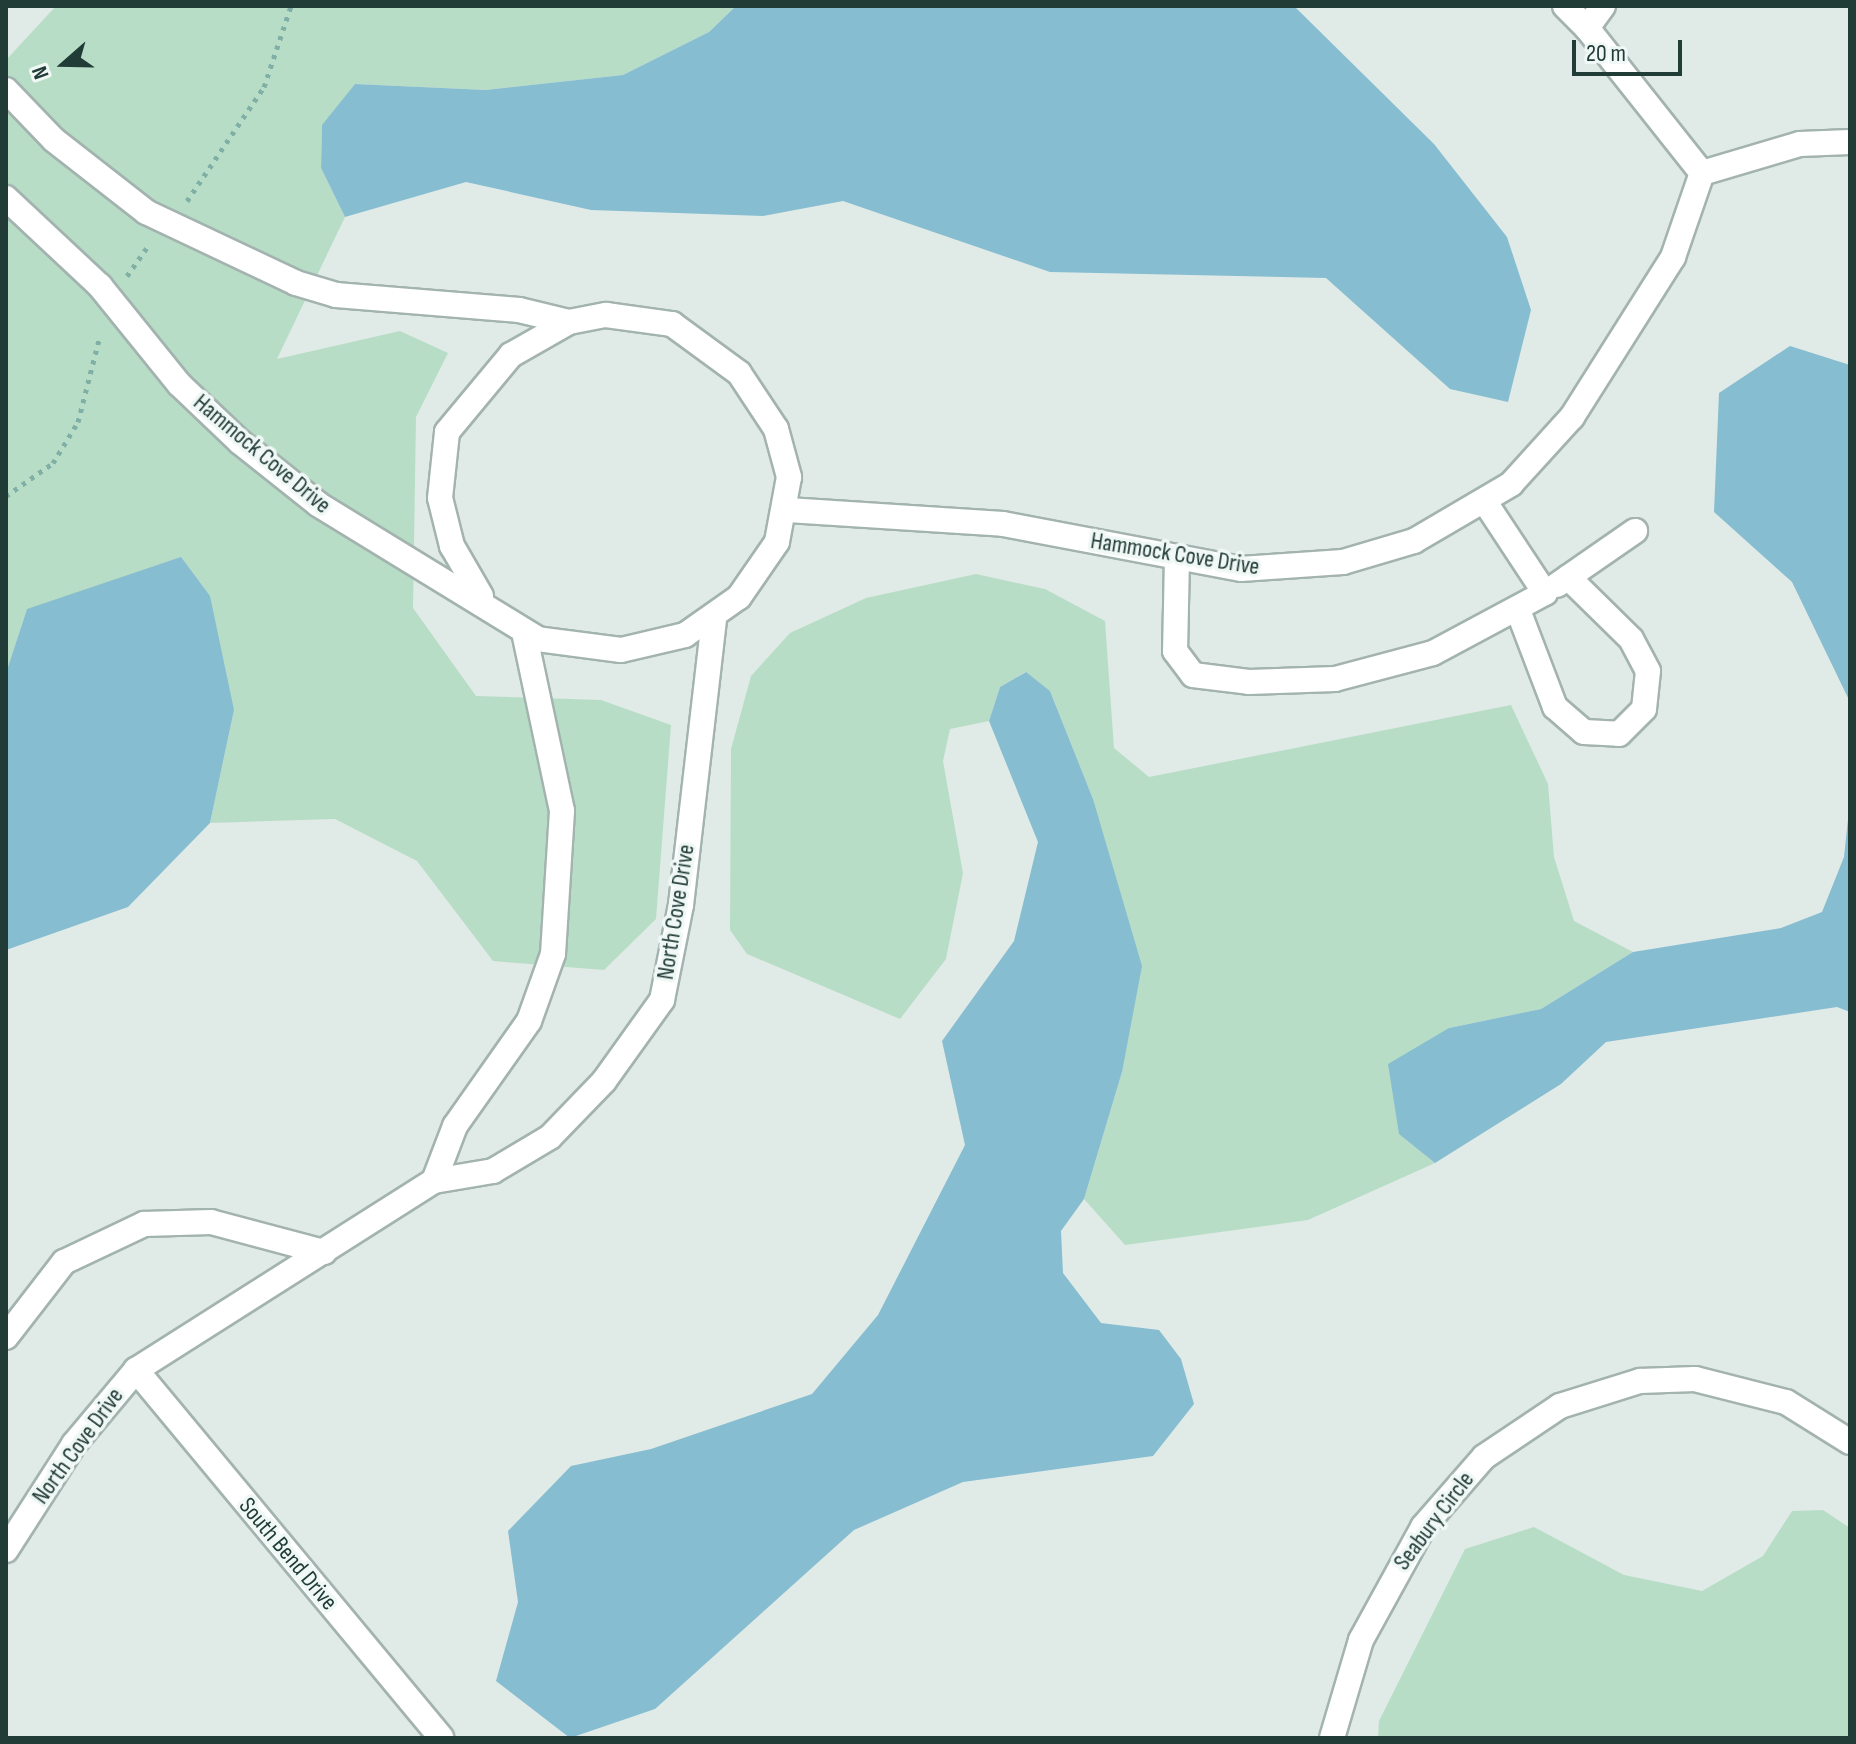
<!DOCTYPE html>
<html>
<head>
<meta charset="utf-8">
<style>
  body { margin:0 }
  #map { position:relative; width:1856px; height:1744px; overflow:hidden; background:#e0ebe7; font-family:"Sofia Sans Condensed",sans-serif }
  div>[style] { position:absolute }
  .green>* { inset:0; background:#b8ddc6 }
  .water>* { inset:0; background:#87bdd1 }
  .path>* { height:5px; margin-top:-2.5px; transform-origin:0; background:repeating-linear-gradient(90deg,#80afa5 0 4px,transparent 0 10px) }
  .roads { filter:drop-shadow(2px 0 #a3b3af) drop-shadow(-2px 0 #a3b3af) drop-shadow(0 2px #a3b3af) drop-shadow(0 -2px #a3b3af) }
  .minor>* { height:24px; margin:-12px; padding:0 12px; transform-origin:12px; border-radius:12px; background:#fff }
  span { translate:-50% -50%; white-space:nowrap; text-align:center; line-height:1.15; -webkit-text-stroke:7px #f0f8f5; paint-order:stroke }
  .street-label { font-size:24px; color:#213b37 }
  .frame { position:absolute; inset:0; border:8px solid #213b37; pointer-events:none }
  .north { position:absolute; left:24px; top:24px; width:80px; height:80px; -webkit-text-stroke:6px #f0f8f5; paint-order:stroke; rotate:250deg; font-size:22px; font-weight:700; line-height:32px; text-align:center; color:#213b37 }
  .north::after { content:''; display:block; margin:auto; width:28px; height:36px; background:#213b37; clip-path:polygon(50% 0,100% 100%,50% 72%,0 100%) }
  .scale { position:absolute; left:1572px; top:40px; width:110px; height:36px; box-sizing:border-box; border:4px solid #213b37; border-top:0; padding-left:10px; font-size:24px; line-height:28px; white-space:nowrap; color:#213b37; -webkit-text-stroke:6px #f0f8f5; paint-order:stroke }
</style>
</head>
<body>
<div id="map">
  <div class="green">
    <div style="clip-path:polygon(56px 6px,736px 6px,709px 32px,623px 75px,486px 90px,355px 84px,322px 126px,321px 168px,345px 217px,277px 359px,400px 331px,448px 353px,416px 417px,413px 608px,476px 696px,601px 700px,671px 725px,656px 919px,604px 970px,493px 961px,417px 861px,335px 819px,210px 823px,234px 710px,27px 609px,6px 673px,6px 60px)"></div>
    <div style="clip-path:polygon(976px 574px,1045px 589px,1105px 621px,1114px 748px,1149px 777px,1511px 705px,1548px 784px,1554px 857px,1574px 921px,1633px 952px,1541px 1009px,1449px 1028px,1399px 1133px,1435px 1163px,1308px 1220px,1125px 1245px,1084px 1199px,1122px 1072px,1093px 799px,1050px 691px,1025px 672px,1000px 687px,989px 721px,950px 729px,943px 761px,963px 873px,946px 959px,900px 1019px,747px 954px,730px 930px,731px 749px,751px 676px,790px 633px,866px 598px)"></div>
    <div style="clip-path:polygon(1823px 1510px,1850px 1528px,1850px 1738px,1378px 1738px,1379px 1721px,1465px 1549px,1534px 1527px,1624px 1575px,1702px 1591px,1763px 1556px,1792px 1511px)"></div>
  </div>
  <div class="water">
    <div style="clip-path:polygon(736px 6px,1294px 6px,1434px 144px,1507px 237px,1531px 310px,1508px 402px,1450px 389px,1326px 278px,1050px 272px,843px 201px,763px 216px,591px 210px,466px 182px,345px 217px,321px 168px,322px 125px,355px 84px,486px 90px,623px 75px,709px 32px)"></div>
    <div style="clip-path:polygon(1790px 346px,1850px 365px,1850px 702px,1792px 582px,1714px 512px,1719px 393px)"></div>
    <div style="clip-path:polygon(181px 557px,210px 596px,234px 710px,210px 823px,128px 907px,6px 950px,6px 673px,27px 609px)"></div>
    <div style="clip-path:polygon(1026px 672px,1050px 691px,1093px 799px,1142px 966px,1122px 1072px,1084px 1199px,1061px 1231px,1063px 1273px,1101px 1323px,1159px 1330px,1181px 1359px,1194px 1404px,1153px 1456px,963px 1482px,854px 1530px,655px 1709px,570px 1738px,496px 1681px,518px 1602px,508px 1531px,571px 1466px,651px 1449px,812px 1394px,878px 1315px,965px 1145px,942px 1041px,1014px 941px,1038px 842px,989px 721px,1000px 687px)"></div>
    <div style="clip-path:polygon(1850px 800px,1850px 1012px,1837px 1007px,1606px 1042px,1561px 1084px,1435px 1163px,1399px 1134px,1388px 1064px,1449px 1028px,1541px 1009px,1633px 952px,1781px 928px,1822px 912px,1844px 857px)"></div>
  </div>
  <div class="path">
    <div style="left:187px;top:201px;width:138px;rotate:-56deg"></div>
    <div style="left:264px;top:87px;width:85px;rotate:-71.6deg"></div>
    <div style="left:127px;top:276px;width:38px;rotate:-55deg"></div>
    <div style="left:6px;top:496px;width:57px;rotate:-35.1deg"></div>
    <div style="left:53px;top:463px;width:48px;rotate:-58.6deg"></div>
    <div style="left:78px;top:422px;width:89px;rotate:-75.7deg"></div>
  </div>
  <div class="roads">
    <div class="minor">
      <div style="left:1565px;top:6px;width:31px;rotate:45deg"></div>
      <div style="left:1587px;top:28px;width:27px;rotate:-54deg"></div>
      <div style="left:1587px;top:28px;width:185px;rotate:51.6deg"></div>
      <div style="left:6px;top:90px;width:69px;rotate:46.2deg"></div>
      <div style="left:54px;top:140px;width:117px;rotate:38deg"></div>
      <div style="left:146px;top:212px;width:166px;rotate:25.3deg"></div>
      <div style="left:296px;top:283px;width:42px;rotate:16.7deg"></div>
      <div style="left:336px;top:295px;width:184px;rotate:4.7deg"></div>
      <div style="left:519px;top:310px;width:51px;rotate:13.5deg"></div>
      <div style="left:569px;top:322px;width:38px;rotate:-11deg"></div>
      <div style="left:606px;top:315px;width:67px;rotate:7.8deg"></div>
      <div style="left:672px;top:324px;width:83px;rotate:36.2deg"></div>
      <div style="left:739px;top:373px;width:67px;rotate:56.5deg"></div>
      <div style="left:776px;top:429px;width:50px;rotate:74.8deg"></div>
      <div style="left:789px;top:477px;width:66px;rotate:100.5deg"></div>
      <div style="left:777px;top:542px;width:67px;rotate:124.6deg"></div>
      <div style="left:739px;top:597px;width:66px;rotate:144.9deg"></div>
      <div style="left:685px;top:635px;width:66px;rotate:166.8deg"></div>
      <div style="left:621px;top:650px;width:84px;rotate:-172.5deg"></div>
      <div style="left:538px;top:639px;width:258px;rotate:-148.5deg"></div>
      <div style="left:318px;top:504px;width:100px;rotate:-141.5deg"></div>
      <div style="left:240px;top:442px;width:84px;rotate:-136.4deg"></div>
      <div style="left:179px;top:384px;width:126px;rotate:-128.9deg"></div>
      <div style="left:100px;top:286px;width:129px;rotate:-136.9deg"></div>
      <div style="left:1702px;top:173px;width:102px;rotate:-16.5deg"></div>
      <div style="left:1800px;top:144px;width:50px;rotate:-2.3deg"></div>
      <div style="left:788px;top:510px;width:215px;rotate:3.7deg"></div>
      <div style="left:1003px;top:524px;width:242px;rotate:10.7deg"></div>
      <div style="left:1241px;top:569px;width:102px;rotate:-3.9deg"></div>
      <div style="left:1343px;top:562px;width:74px;rotate:-16.5deg"></div>
      <div style="left:1414px;top:541px;width:113px;rotate:-30.4deg"></div>
      <div style="left:1511px;top:484px;width:91px;rotate:-47.7deg"></div>
      <div style="left:1572px;top:417px;width:189px;rotate:-57.7deg"></div>
      <div style="left:1673px;top:257px;width:89px;rotate:-71deg"></div>
      <div style="left:1177px;top:558px;width:93px;rotate:91.2deg"></div>
      <div style="left:1175px;top:651px;width:30px;rotate:53deg"></div>
      <div style="left:1193px;top:675px;width:56px;rotate:7.1deg"></div>
      <div style="left:1249px;top:682px;width:86px;rotate:-2deg"></div>
      <div style="left:1335px;top:679px;width:101px;rotate:-14.9deg"></div>
      <div style="left:1433px;top:653px;width:127px;rotate:-28.2deg"></div>
      <div style="left:1545px;top:593px;width:109px;rotate:-123.4deg"></div>
      <div style="left:1557px;top:585px;width:95px;rotate:-34.7deg"></div>
      <div style="left:481px;top:596px;width:58px;rotate:-120.1deg"></div>
      <div style="left:452px;top:546px;width:49px;rotate:-104deg"></div>
      <div style="left:440px;top:498px;width:66px;rotate:-83.9deg"></div>
      <div style="left:447px;top:432px;width:100px;rotate:-50.3deg"></div>
      <div style="left:511px;top:355px;width:67px;rotate:-29.6deg"></div>
      <div style="left:1518px;top:610px;width:104px;rotate:69.1deg"></div>
      <div style="left:1555px;top:707px;width:38px;rotate:41deg"></div>
      <div style="left:1584px;top:732px;width:35px;rotate:3deg"></div>
      <div style="left:1619px;top:734px;width:35px;rotate:-45deg"></div>
      <div style="left:1644px;top:709px;width:38px;rotate:-84deg"></div>
      <div style="left:1648px;top:671px;width:36px;rotate:-118deg"></div>
      <div style="left:1631px;top:639px;width:88px;rotate:-135.5deg"></div>
      <div style="left:524px;top:632px;width:183px;rotate:78deg"></div>
      <div style="left:562px;top:811px;width:143px;rotate:93.6deg"></div>
      <div style="left:553px;top:954px;width:71px;rotate:109.7deg"></div>
      <div style="left:529px;top:1021px;width:128px;rotate:125.2deg"></div>
      <div style="left:455px;top:1126px;width:59px;rotate:110.9deg"></div>
      <div style="left:434px;top:1181px;width:60px;rotate:-9.6deg"></div>
      <div style="left:493px;top:1171px;width:66px;rotate:-30.8deg"></div>
      <div style="left:550px;top:1137px;width:78px;rotate:-46deg"></div>
      <div style="left:604px;top:1081px;width:100px;rotate:-54.4deg"></div>
      <div style="left:662px;top:1000px;width:97px;rotate:-78.7deg"></div>
      <div style="left:681px;top:905px;width:289px;rotate:-83.4deg"></div>
      <div style="left:6px;top:1337px;width:95px;rotate:-52.3deg"></div>
      <div style="left:64px;top:1262px;width:89px;rotate:-25.4deg"></div>
      <div style="left:144px;top:1224px;width:67px;rotate:-1.7deg"></div>
      <div style="left:211px;top:1222px;width:117px;rotate:14.9deg"></div>
      <div style="left:136px;top:1370px;width:478px;rotate:50.3deg"></div>
      <div style="left:6px;top:1550px;width:126px;rotate:-57.3deg"></div>
      <div style="left:74px;top:1444px;width:97px;rotate:-50deg"></div>
      <div style="left:136px;top:1370px;width:353px;rotate:-32.4deg"></div>
      <div style="left:1332px;top:1738px;width:102px;rotate:-73.5deg"></div>
      <div style="left:1361px;top:1640px;width:129px;rotate:-61.2deg"></div>
      <div style="left:1423px;top:1527px;width:93px;rotate:-48.9deg"></div>
      <div style="left:1484px;top:1457px;width:92px;rotate:-33.9deg"></div>
      <div style="left:1560px;top:1406px;width:84px;rotate:-17.4deg"></div>
      <div style="left:1640px;top:1381px;width:55px;rotate:-2.1deg"></div>
      <div style="left:1695px;top:1379px;width:94px;rotate:14.2deg"></div>
      <div style="left:1786px;top:1402px;width:75px;rotate:32deg"></div>
    </div>
  </div>
  <div class="street-label">
    <span style="left:262px;top:454px;rotate:40deg">Hammock Cove Drive</span>
    <span style="left:1175px;top:554px;rotate:9deg">Hammock Cove Drive</span>
    <span style="left:676px;top:912px;rotate:-81deg">North Cove Drive</span>
    <span style="left:78px;top:1446px;rotate:-54deg">North Cove Drive</span>
    <span style="left:1434px;top:1521px;rotate:-53deg">Seabury Circle</span>
    <span style="left:288px;top:1554px;rotate:50deg">South Bend Drive</span>
  </div>
  <div class="frame"></div>
  <div class="north">N</div>
  <div class="scale">20 m</div>
</div>
</body>
</html>
